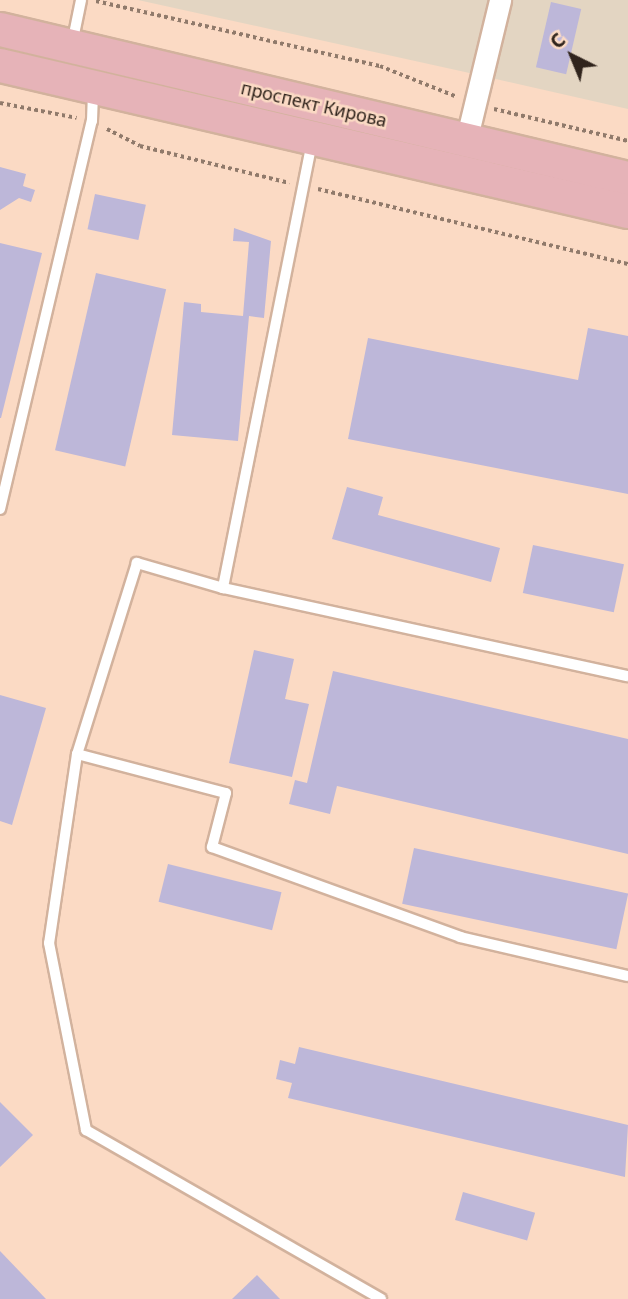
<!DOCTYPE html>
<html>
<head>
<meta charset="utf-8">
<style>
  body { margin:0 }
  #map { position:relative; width:628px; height:1299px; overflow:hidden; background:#fbdac4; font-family:"Noto Sans",sans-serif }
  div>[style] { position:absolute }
  .industrial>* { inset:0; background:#e3d5c2 }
  .building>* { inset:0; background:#bdb7d9; transform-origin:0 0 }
  .path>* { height:3.5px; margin-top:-1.75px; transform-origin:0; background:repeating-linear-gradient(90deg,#907a6b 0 3.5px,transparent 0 7px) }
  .roads { filter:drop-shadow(2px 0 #d2b29d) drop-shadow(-2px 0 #d2b29d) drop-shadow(0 2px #d2b29d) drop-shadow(0 -2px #d2b29d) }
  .lane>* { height:10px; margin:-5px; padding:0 5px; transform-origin:5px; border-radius:5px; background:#fff }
  .street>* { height:21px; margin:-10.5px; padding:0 10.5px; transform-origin:10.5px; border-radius:10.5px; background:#fff }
  .primary>* { height:33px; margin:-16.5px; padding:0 16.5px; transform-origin:16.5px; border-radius:16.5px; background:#e6b3b8 }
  span { translate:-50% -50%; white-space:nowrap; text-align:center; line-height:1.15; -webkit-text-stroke:5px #fbdac4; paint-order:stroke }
  .street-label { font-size:18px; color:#30241c }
  .north { position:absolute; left:537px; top:21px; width:70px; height:70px; -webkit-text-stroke:5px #fbdac4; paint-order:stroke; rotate:317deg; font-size:19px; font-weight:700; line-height:28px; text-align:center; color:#30241c }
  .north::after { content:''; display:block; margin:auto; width:24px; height:32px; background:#30241c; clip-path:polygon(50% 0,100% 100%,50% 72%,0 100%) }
</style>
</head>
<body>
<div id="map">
  <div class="industrial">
    <div style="clip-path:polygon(138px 0,628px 0,628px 109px,465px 72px)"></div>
  </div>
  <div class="building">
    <div style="left:551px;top:2px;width:31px;height:67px;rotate:13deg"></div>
    <div style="clip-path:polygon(0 167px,26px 174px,23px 186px,35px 190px,31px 202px,19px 198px,0 210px)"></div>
    <div style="left:95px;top:194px;width:52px;height:36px;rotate:12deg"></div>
    <div style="clip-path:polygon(234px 228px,271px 241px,264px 318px,249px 316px,238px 441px,172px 435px,184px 302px,201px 304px,201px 312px,243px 316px,249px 242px,233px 241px)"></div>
    <div style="clip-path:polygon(0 243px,42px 253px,1px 418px,0 418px)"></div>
    <div style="left:96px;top:273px;width:72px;height:182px;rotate:13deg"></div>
    <div style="clip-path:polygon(588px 328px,628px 336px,628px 494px,348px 439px,368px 338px,578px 380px)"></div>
    <div style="clip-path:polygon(347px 487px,383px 497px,378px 515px,500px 548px,491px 582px,332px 539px)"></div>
    <div style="left:533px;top:545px;width:93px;height:49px;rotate:12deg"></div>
    <div style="clip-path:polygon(254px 650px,294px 659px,285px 699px,309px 704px,292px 777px,229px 763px)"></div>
    <div style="clip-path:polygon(333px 671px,628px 739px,628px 854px,337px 786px,330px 814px,289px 804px,295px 780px,307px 783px)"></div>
    <div style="clip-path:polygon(0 695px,46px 708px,12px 825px,0 821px)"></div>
    <div style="left:414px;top:848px;width:219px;height:57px;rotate:12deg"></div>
    <div style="left:168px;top:864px;width:117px;height:39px;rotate:14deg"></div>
    <div style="clip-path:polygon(299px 1047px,628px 1125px,625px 1177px,288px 1098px,292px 1083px,276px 1079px,280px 1060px,295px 1064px)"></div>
    <div style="clip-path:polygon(0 1102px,33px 1135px,0 1167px)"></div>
    <div style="left:463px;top:1192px;width:75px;height:29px;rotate:16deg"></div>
    <div style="clip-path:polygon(0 1251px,46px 1299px,0 1299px)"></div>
    <div style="clip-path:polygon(257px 1275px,280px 1299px,232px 1299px)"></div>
  </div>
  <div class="path">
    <div style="left:96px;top:1px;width:291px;rotate:12.9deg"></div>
    <div style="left:380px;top:66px;width:83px;rotate:21.9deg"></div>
    <div style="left:0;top:103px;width:78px;rotate:11deg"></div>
    <div style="left:494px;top:109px;width:138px;rotate:13.4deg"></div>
    <div style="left:107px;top:129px;width:37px;rotate:27deg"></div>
    <div style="left:140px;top:146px;width:154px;rotate:13.9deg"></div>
    <div style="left:318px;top:189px;width:319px;rotate:13.6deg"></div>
  </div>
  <div class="roads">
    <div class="lane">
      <div style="left:72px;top:44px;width:45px;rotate:-78.4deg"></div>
      <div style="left:312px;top:142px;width:455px;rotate:101.3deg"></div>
      <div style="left:223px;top:588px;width:414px;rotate:12.3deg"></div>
      <div style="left:0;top:509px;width:399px;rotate:-76.7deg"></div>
      <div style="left:92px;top:121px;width:32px;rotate:-88deg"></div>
      <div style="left:223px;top:588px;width:90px;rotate:-163.8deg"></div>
      <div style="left:137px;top:563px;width:200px;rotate:107.4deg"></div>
      <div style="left:77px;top:754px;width:154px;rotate:14.7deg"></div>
      <div style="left:226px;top:793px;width:56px;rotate:104.5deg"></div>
      <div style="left:212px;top:847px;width:264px;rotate:19.9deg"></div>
      <div style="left:460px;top:937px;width:172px;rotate:13.1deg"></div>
      <div style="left:77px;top:754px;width:191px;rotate:98.4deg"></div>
      <div style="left:49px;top:943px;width:191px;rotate:78.8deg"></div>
      <div style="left:86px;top:1130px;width:340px;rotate:29.8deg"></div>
    </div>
    <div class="street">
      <div style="left:466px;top:141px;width:145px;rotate:-76.4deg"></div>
    </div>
    <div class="primary">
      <div style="left:0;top:29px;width:645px;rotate:13.35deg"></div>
      <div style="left:0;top:65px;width:645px;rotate:13.09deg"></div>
    </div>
  </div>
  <div class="street-label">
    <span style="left:314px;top:104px;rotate:13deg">проспект Кирова</span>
  </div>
  <div class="north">С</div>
</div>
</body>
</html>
